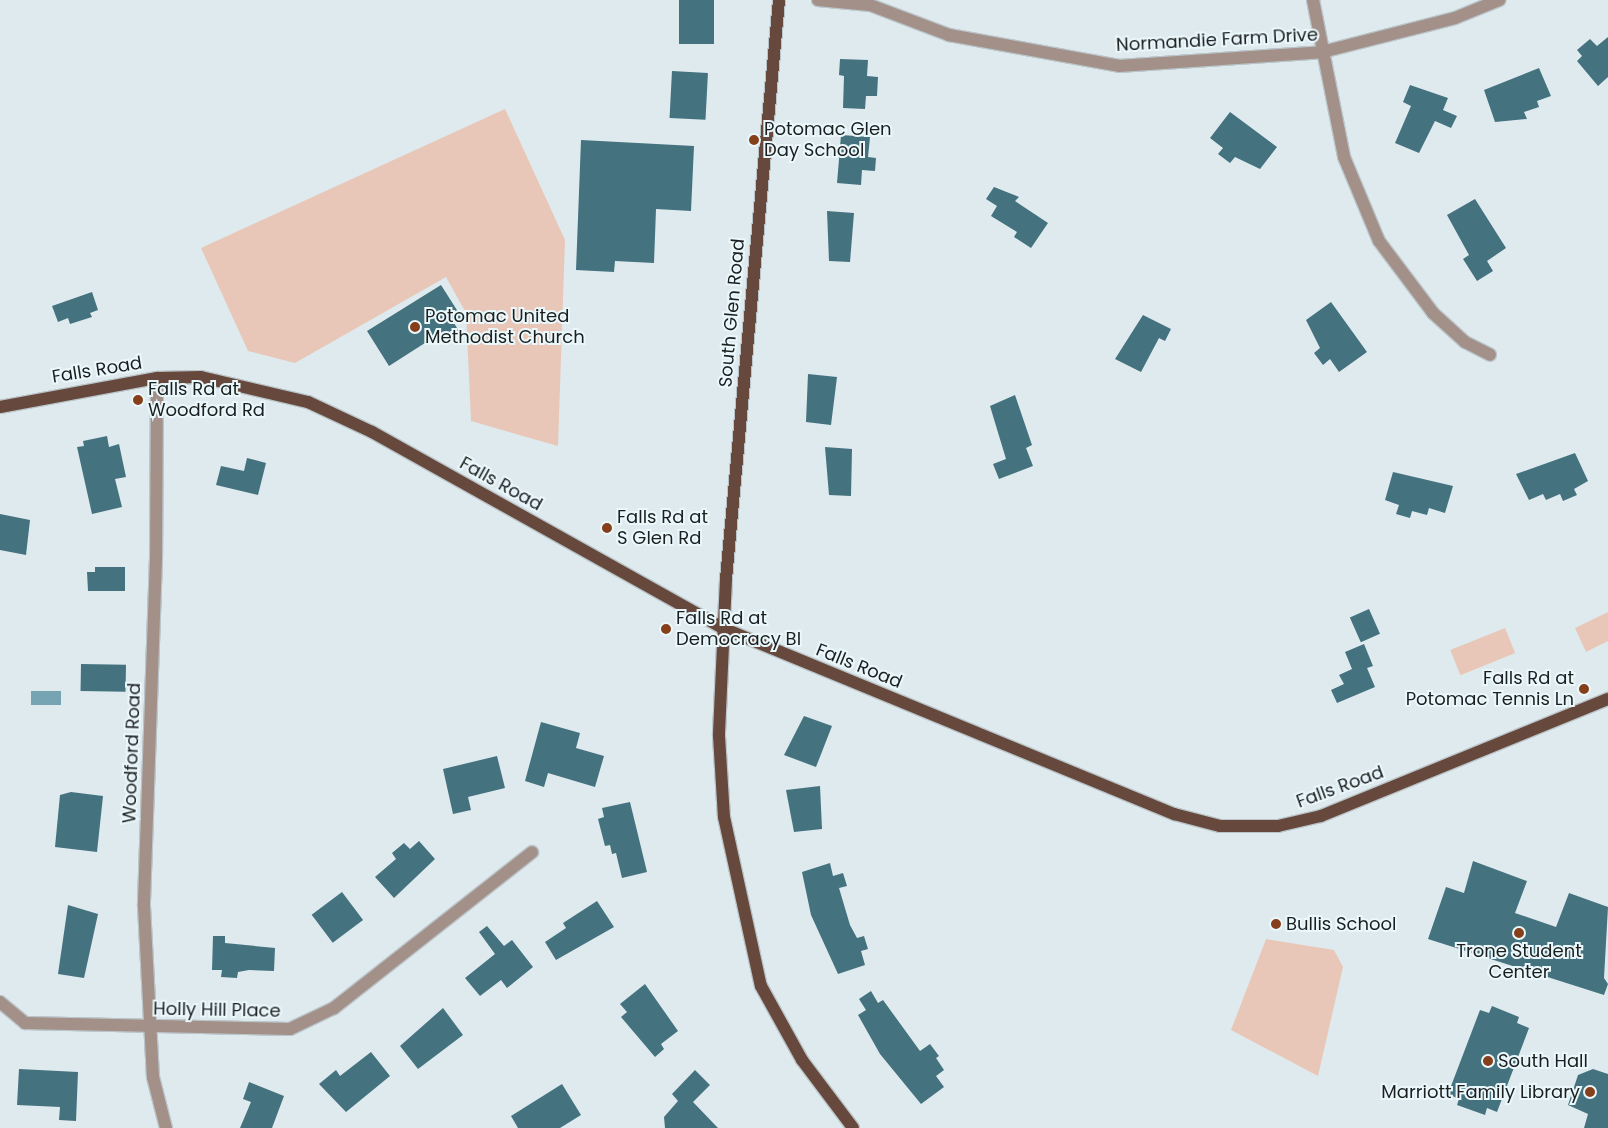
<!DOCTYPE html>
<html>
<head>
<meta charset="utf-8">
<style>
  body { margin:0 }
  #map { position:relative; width:1608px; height:1128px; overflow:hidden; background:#deeaee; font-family:Poppins,sans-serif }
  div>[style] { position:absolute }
  .green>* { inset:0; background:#e9c7b8; transform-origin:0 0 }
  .water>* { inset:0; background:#76a4b2; transform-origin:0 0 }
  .building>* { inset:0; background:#45727f; transform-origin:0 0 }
  .roads { filter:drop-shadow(1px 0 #bbc5c9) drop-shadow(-1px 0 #bbc5c9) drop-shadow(0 1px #bbc5c9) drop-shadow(0 -1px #bbc5c9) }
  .minor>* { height:12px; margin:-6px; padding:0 6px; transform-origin:6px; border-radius:6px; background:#a29089 }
  .major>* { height:12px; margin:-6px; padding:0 6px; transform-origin:6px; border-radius:6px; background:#66493c }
  .dots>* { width:14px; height:14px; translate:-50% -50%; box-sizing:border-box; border:2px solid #ebf8fb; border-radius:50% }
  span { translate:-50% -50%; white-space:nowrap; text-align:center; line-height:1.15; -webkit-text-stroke:4px #ebf8fb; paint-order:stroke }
  .street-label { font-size:18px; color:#1b1f20 }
  .poi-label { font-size:18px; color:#1b1f20 }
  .left { translate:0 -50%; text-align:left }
  .right { translate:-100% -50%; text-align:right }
</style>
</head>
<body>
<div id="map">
  <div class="green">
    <div style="clip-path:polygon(505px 109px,565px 240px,558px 446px,471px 421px,466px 313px,446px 277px,295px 363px,248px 351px,201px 248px)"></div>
    <div style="clip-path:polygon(1608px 612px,1608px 641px,1586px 652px,1575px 628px)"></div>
    <div style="left:1505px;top:628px;width:27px;height:59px;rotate:68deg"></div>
    <div style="clip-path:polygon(1266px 939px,1334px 950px,1343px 967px,1318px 1076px,1231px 1030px)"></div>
  </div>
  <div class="water">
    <div style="left:31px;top:691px;width:30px;height:14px"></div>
  </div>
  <div class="building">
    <div style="left:679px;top:0;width:35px;height:44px"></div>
    <div style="clip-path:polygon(1608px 37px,1608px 77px,1598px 86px,1577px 61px,1582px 56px,1577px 50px,1590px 39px,1597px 46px)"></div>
    <div style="clip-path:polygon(840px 59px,868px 60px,867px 76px,878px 77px,877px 96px,866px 96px,865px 109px,843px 108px,844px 76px,839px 75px)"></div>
    <div style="clip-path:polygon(1539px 68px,1551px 96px,1537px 101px,1539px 107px,1524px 112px,1527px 119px,1495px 122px,1484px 90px)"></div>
    <div style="left:672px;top:71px;width:36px;height:47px;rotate:3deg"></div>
    <div style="clip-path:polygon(1410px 85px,1448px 98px,1443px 110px,1457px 116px,1451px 128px,1435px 121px,1419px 153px,1395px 143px,1411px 106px,1403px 102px)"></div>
    <div style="clip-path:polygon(1230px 112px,1277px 147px,1260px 169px,1235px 157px,1230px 163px,1218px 154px,1223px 148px,1210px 138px)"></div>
    <div style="clip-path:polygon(841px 135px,870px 137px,868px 157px,876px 158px,875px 171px,862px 170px,861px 185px,837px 183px)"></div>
    <div style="clip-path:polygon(581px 140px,694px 146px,691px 211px,656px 209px,654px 263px,615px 261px,614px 272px,576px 270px)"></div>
    <div style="clip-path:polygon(994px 187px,1019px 197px,1015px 201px,1048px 223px,1031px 248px,1014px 237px,1017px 232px,991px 216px,997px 206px,986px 199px)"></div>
    <div style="clip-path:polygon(1475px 199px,1506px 248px,1487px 261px,1493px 271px,1477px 281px,1463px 259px,1469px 255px,1447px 215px)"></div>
    <div style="clip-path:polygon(827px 211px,854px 213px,850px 262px,829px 261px)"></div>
    <div style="clip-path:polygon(441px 285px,462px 318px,454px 323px,460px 333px,445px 343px,439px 334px,389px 366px,367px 331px)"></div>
    <div style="clip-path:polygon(92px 292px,98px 310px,90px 313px,92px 317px,70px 324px,68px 318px,58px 322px,52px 306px)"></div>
    <div style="clip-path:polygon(1331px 302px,1367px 352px,1339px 372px,1330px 359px,1323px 365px,1314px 353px,1320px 348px,1306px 320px)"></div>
    <div style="clip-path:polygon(1143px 315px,1171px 329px,1165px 341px,1159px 338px,1141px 372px,1115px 359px)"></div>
    <div style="clip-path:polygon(808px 374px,837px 377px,831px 425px,806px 422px)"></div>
    <div style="clip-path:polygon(1015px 395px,1032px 445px,1026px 448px,1033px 466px,999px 479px,993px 464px,1006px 459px,990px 406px)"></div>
    <div style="clip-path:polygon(107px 436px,109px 447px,119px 444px,126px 477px,115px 479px,122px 507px,92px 514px,77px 447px,84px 446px,83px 441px)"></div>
    <div style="clip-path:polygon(825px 447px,852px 449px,851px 496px,829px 495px)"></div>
    <div style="clip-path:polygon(1575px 453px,1588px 481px,1574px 489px,1577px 495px,1563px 501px,1560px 494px,1546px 500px,1543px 494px,1529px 500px,1516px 474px)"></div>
    <div style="clip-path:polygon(247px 458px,266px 463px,258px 495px,216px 485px,221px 466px,244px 471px)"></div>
    <div style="clip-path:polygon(1393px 472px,1453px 486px,1445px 513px,1429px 508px,1427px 515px,1412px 511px,1410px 518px,1396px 514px,1399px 505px,1385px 500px)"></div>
    <div style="clip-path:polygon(0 514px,30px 520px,26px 555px,0 550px)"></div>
    <div style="clip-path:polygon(95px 567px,125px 567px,125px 591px,88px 591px,87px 572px,95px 572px)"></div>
    <div style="left:1369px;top:609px;width:27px;height:21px;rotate:66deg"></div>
    <div style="clip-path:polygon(1364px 644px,1373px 666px,1367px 668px,1375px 687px,1337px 703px,1331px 690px,1344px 684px,1339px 675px,1352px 669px,1345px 652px)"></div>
    <div style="left:81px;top:664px;width:45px;height:27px;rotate:1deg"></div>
    <div style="clip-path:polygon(804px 716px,832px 726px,816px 767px,784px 755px)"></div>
    <div style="clip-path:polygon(541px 722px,580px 733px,576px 748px,604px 756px,595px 787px,548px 773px,544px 787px,525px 781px)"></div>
    <div style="clip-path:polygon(497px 756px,505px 788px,468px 797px,471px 810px,453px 814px,443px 769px)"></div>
    <div style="clip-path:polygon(820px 786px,822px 829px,794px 832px,786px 790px)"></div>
    <div style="clip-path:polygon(71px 792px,103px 796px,97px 852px,55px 847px,60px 795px)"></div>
    <div style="clip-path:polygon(630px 802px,647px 872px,622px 878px,616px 853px,612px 854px,610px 845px,605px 846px,598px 819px,604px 817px,602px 808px)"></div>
    <div style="clip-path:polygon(419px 841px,435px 859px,394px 898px,375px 877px,396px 859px,392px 853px,404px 843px,410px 849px)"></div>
    <div style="clip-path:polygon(1473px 861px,1527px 881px,1515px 913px,1556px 927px,1569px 893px,1608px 907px,1604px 978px,1608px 984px,1604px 995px,1428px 939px,1446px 887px,1464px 893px)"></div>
    <div style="clip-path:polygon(830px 863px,833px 876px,843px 873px,847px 886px,839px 888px,850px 925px,857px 938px,864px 936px,868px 949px,861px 951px,865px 965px,838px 974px,811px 915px,802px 872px)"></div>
    <div style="left:342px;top:892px;width:35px;height:38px;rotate:53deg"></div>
    <div style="clip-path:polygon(597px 901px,614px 927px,556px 960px,545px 942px,566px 928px,563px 923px)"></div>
    <div style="clip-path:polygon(68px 905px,98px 914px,84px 978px,58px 974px)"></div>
    <div style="clip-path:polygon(487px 926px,504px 946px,512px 940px,533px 967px,507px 988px,501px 980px,480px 996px,465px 978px,495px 954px,479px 932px)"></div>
    <div style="clip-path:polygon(213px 936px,225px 936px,225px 943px,275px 948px,274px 971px,249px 970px,238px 972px,237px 978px,221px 977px,222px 970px,212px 970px)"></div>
    <div style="clip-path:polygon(645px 984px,678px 1031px,661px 1044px,664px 1049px,655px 1057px,621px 1017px,627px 1012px,620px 1004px)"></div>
    <div style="clip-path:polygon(871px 991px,878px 1003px,883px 1000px,920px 1051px,930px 1044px,939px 1056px,936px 1058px,944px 1070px,936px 1076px,944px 1087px,921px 1104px,880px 1054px,858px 1015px,866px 1010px,859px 999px)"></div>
    <div style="clip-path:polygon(1492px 1006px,1519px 1017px,1517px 1023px,1529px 1028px,1497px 1112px,1487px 1108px,1485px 1115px,1457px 1105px,1459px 1099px,1448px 1094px,1480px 1010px,1489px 1013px)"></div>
    <div style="clip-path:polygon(443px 1008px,463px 1035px,418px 1069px,400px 1046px)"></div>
    <div style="clip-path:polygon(371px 1052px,390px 1076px,346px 1112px,319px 1084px,336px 1070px,340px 1076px)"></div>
    <div style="clip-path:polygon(19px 1069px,78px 1072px,76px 1121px,59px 1120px,60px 1107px,17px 1105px)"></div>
    <div style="clip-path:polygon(1593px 1069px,1608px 1074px,1608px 1128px,1584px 1128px,1588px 1114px,1568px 1105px,1578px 1075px)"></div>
    <div style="clip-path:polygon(695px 1070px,710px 1085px,693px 1102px,718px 1128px,665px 1128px,664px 1117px,678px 1101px,672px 1094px)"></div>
    <div style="clip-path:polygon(249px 1082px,284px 1096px,272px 1128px,240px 1128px,251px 1102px,243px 1099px)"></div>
    <div style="clip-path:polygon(562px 1084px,581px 1115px,560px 1128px,518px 1128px,511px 1116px)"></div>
  </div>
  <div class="roads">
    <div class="minor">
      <div style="left:818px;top:0;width:52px;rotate:5.5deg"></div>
      <div style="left:870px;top:5px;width:85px;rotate:20.8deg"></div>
      <div style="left:949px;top:35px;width:173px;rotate:10.3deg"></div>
      <div style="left:1119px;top:66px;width:203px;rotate:-3.9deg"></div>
      <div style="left:1322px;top:52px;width:137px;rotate:-14.3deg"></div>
      <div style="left:1455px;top:18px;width:48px;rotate:-22.2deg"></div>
      <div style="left:1313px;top:0;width:160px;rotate:78.8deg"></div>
      <div style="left:1344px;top:157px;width:91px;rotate:67.4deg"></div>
      <div style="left:1379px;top:241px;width:90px;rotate:53.1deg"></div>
      <div style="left:1433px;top:313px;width:43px;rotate:42.2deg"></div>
      <div style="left:1465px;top:342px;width:28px;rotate:27deg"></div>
      <div style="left:157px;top:378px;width:180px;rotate:90.3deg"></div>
      <div style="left:156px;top:558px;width:348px;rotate:92deg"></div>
      <div style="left:144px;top:906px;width:171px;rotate:87deg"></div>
      <div style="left:153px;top:1077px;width:53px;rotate:75.7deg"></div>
      <div style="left:0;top:1002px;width:33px;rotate:40deg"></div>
      <div style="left:25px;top:1023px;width:265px;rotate:1.3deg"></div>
      <div style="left:290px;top:1029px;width:49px;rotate:-25.5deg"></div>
      <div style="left:334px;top:1008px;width:252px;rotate:-38.2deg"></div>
    </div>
    <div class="major">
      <div style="left:779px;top:0;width:581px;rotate:95.23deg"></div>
      <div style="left:726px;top:579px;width:157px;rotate:92.6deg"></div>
      <div style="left:719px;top:736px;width:81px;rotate:86.5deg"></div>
      <div style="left:724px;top:817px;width:173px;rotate:77.7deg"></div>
      <div style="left:761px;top:986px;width:85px;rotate:61deg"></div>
      <div style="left:802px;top:1060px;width:85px;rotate:53.1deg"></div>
      <div style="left:0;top:407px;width:160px;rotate:-10.5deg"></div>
      <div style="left:157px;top:378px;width:44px;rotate:-1.3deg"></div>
      <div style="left:201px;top:377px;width:110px;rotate:13.2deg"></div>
      <div style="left:308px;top:402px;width:71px;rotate:25.1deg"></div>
      <div style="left:372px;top:432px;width:404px;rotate:29.2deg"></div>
      <div style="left:725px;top:629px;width:486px;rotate:22.4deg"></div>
      <div style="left:1174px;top:814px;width:48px;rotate:14.6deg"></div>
      <div style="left:1220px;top:826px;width:58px"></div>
      <div style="left:1278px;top:826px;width:44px;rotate:-13.1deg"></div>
      <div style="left:1321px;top:816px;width:310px;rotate:-22.2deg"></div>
    </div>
  </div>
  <div class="dots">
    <div style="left:754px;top:140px;background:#853f1b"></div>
    <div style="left:415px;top:327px;background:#853f1b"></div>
    <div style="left:138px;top:400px;background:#853f1b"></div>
    <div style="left:607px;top:528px;background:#853f1b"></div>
    <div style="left:666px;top:629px;background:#853f1b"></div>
    <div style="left:1584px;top:689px;background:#853f1b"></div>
    <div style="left:1276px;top:924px;background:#853f1b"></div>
    <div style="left:1519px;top:933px;background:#853f1b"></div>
    <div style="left:1488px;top:1061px;background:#853f1b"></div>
    <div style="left:1590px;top:1092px;background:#853f1b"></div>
  </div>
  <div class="street-label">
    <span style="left:1217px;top:40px;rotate:-3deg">Normandie Farm Drive</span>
    <span style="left:732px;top:313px;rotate:-85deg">South Glen Road</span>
    <span style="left:97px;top:370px;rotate:-9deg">Falls Road</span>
    <span style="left:501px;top:484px;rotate:29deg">Falls Road</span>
    <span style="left:859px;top:666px;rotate:22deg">Falls Road</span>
    <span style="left:132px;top:753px;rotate:-88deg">Woodford Road</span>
    <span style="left:1340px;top:787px;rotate:-20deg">Falls Road</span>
    <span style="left:217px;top:1010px;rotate:1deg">Holly Hill Place</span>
  </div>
  <div class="poi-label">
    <span class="left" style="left:764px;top:140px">Potomac Glen<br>Day School</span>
    <span class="left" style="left:425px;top:327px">Potomac United<br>Methodist Church</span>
    <span class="left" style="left:148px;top:400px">Falls Rd at<br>Woodford Rd</span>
    <span class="left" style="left:617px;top:528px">Falls Rd at<br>S Glen Rd</span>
    <span class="left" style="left:676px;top:629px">Falls Rd at<br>Democracy Bl</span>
    <span class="right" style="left:1574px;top:689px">Falls Rd at<br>Potomac Tennis Ln</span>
    <span class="left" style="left:1286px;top:924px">Bullis School</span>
    <span style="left:1519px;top:962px">Trone Student<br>Center</span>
    <span class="left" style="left:1498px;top:1061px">South Hall</span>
    <span class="right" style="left:1580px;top:1092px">Marriott Family Library</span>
  </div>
</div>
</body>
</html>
